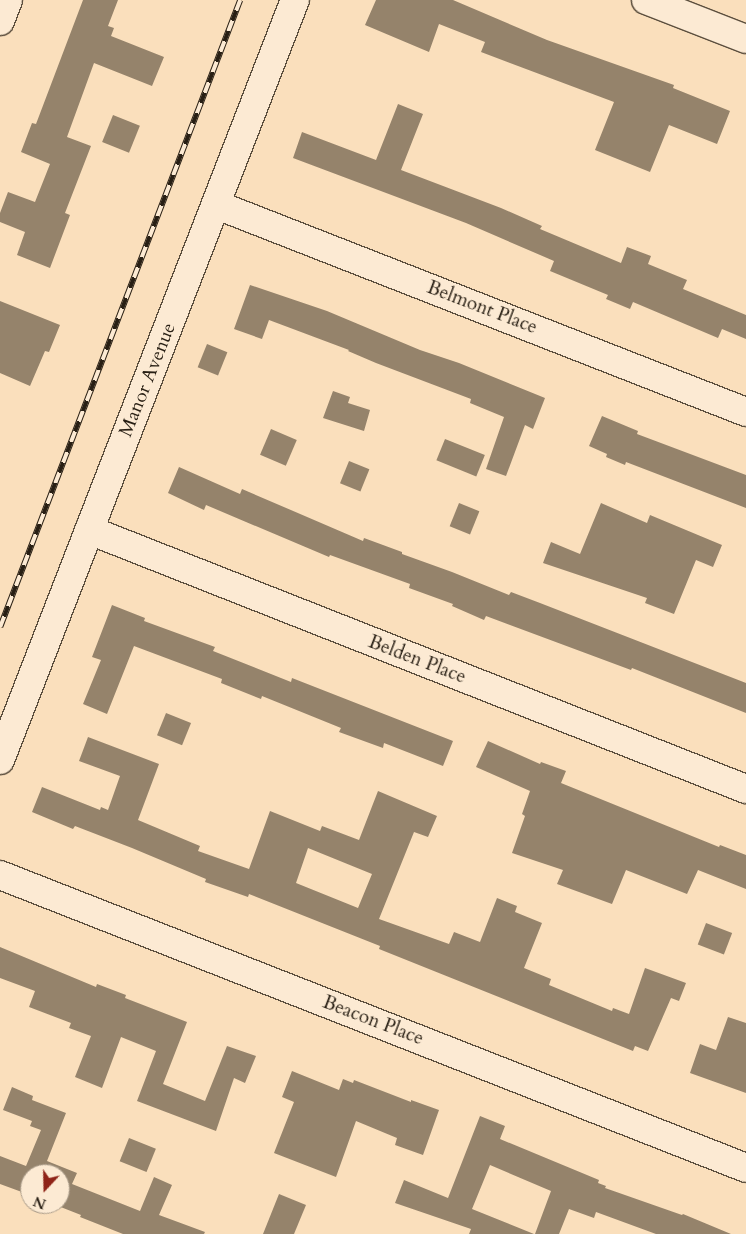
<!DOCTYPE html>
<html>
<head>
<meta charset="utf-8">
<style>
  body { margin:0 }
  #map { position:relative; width:746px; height:1234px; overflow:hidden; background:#fadfbc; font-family:Cardo,serif }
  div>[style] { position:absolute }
  .building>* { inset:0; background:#95836b; transform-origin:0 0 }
  .roads { filter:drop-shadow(1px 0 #5c4f3e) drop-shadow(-1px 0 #5c4f3e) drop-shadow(0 1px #5c4f3e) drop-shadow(0 -1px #5c4f3e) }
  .minor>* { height:28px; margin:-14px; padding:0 14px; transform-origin:14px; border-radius:14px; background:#fcead3 }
  .rail>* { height:5.5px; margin-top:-2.75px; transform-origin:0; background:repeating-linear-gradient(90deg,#fcead3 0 11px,#281f14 0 22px); box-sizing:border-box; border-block:1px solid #281f14 }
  span { translate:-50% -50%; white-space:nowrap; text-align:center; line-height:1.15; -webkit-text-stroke:4px #fcead3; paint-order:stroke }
  .street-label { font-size:19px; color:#281f14 }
  .north { position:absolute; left:20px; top:1164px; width:50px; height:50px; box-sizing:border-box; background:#fcead3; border:1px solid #a79987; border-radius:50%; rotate:201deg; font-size:14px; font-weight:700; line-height:20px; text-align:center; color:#281f14 }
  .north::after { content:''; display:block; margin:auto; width:18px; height:22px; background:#8f2418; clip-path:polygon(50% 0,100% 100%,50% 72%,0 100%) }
</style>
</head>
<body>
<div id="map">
  <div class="building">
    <div style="clip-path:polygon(83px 0,118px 0,108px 26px,114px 28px,111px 36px,164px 57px,152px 86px,94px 63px,67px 137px,91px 146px,65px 213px,70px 215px,50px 268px,17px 255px,25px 232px,0 222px,0 213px,8px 192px,35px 202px,50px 164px,21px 152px,32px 123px,36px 124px)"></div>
    <div style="clip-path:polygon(376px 0,453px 0,547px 40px,674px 85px,673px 88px,730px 111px,717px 144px,669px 125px,650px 172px,595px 150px,614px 102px,481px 52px,485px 42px,439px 24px,429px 52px,365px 25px)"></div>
    <div style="clip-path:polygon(398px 104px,423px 114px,401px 170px,501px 208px,542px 226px,540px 229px,621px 263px,627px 247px,651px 256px,648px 264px,687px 280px,683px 289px,746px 315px,746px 339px,722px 329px,718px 338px,633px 302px,630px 309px,606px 299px,608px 295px,550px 271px,554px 261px,466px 223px,293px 158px,302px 132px,376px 160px)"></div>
    <div style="left:113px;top:115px;width:29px;height:29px;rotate:22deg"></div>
    <div style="clip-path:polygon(250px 285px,327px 311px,420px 350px,459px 363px,545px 398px,533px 429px,525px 425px,506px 476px,486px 469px,504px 417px,470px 403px,471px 399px,376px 363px,348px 351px,349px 350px,269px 320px,262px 339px,234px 329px)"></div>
    <div style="clip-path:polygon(0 301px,60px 325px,49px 352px,45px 351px,30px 386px,0 373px)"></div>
    <div style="left:207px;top:344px;width:22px;height:25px;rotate:22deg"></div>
    <div style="clip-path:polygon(333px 391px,350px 397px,348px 403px,370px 410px,364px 431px,323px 418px)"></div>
    <div style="clip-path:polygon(602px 416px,638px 431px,637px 434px,746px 475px,746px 508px,626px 462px,625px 465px,606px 457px,607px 454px,589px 446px)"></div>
    <div style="left:271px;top:429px;width:28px;height:28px;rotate:23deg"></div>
    <div style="left:445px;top:439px;width:43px;height:23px;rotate:22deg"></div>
    <div style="left:349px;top:461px;width:22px;height:24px;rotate:22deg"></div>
    <div style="clip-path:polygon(179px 467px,240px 494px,242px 489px,363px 541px,364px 538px,402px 552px,402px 554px,452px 572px,509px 595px,511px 592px,540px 603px,746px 683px,746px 713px,632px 668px,631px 670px,486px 616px,484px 620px,452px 606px,453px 604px,409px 588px,410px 584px,330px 555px,329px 557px,206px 505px,204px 510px,168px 493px)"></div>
    <div style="left:459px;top:503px;width:22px;height:25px;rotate:22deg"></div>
    <div style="clip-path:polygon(601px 503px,647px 523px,650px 515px,722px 545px,713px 567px,696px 560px,674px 614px,645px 603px,647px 598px,543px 563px,551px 542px,580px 554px)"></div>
    <div style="clip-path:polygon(112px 605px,145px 618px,144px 621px,215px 647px,213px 651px,291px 682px,292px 678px,453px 741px,443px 766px,384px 743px,383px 748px,339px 732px,341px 728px,262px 696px,261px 699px,221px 683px,222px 679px,134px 646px,107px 714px,83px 704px,101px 660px,92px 657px)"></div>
    <div style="left:166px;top:713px;width:27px;height:24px;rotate:22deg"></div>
    <div style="clip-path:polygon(evenodd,88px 737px,159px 764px,138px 820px,200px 846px,198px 851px,249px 869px,270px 811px,320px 831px,322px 826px,359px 840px,378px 791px,437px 816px,428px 837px,414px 832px,379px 919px,449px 944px,454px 932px,480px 942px,497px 898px,517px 906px,515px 912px,542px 923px,524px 968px,551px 979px,549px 985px,612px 1011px,613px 1008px,629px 1014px,645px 968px,686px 983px,679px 1001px,671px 998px,648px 1051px,635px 1046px,633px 1051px,379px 949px,380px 946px,249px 894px,248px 897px,205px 882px,206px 879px,132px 848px,75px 826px,73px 829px,32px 812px,42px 787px,100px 810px,101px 807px,108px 810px,120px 776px,79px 761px,88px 737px,308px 848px,372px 874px,358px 908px,296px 883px,308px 848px)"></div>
    <div style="clip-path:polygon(488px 741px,540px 764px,541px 762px,566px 771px,561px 783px,719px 847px,720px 845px,746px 855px,746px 889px,698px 870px,687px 894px,626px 870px,612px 904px,557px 884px,563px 870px,512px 853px,525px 816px,522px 814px,530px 791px,476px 767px)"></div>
    <div style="left:706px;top:923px;width:28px;height:23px;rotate:21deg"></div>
    <div style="clip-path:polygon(0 947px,96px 987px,97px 984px,126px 995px,125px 998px,187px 1022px,163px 1084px,205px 1101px,227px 1046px,256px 1056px,245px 1083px,234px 1078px,216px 1131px,137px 1101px,156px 1051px,121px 1037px,102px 1088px,75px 1077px,91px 1036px,69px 1028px,71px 1023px,29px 1007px,35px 991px,0 978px)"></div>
    <div style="clip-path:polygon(728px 1017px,746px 1023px,746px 1093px,690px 1073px,700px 1044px,716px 1050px)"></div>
    <div style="clip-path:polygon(292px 1071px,339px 1090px,343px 1079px,353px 1083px,354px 1080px,411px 1102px,411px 1100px,439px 1110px,423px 1155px,395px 1145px,397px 1138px,356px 1121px,336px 1177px,274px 1153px,294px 1102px,282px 1097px)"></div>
    <div style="clip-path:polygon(12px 1087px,33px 1096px,32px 1100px,66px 1113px,47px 1161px,77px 1173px,72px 1184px,140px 1211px,154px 1177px,172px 1185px,159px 1215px,205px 1232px,204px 1234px,123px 1234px,80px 1217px,81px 1215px,53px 1204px,60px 1204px,60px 1174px,30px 1174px,30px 1195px,0 1184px,0 1156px,26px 1166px,41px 1130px,30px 1126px,32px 1121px,3px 1110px)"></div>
    <div style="clip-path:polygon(480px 1116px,505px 1126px,500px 1139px,599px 1180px,598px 1183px,606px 1186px,605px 1188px,682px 1215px,683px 1214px,731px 1234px,656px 1234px,596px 1212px,594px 1218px,569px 1209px,559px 1234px,535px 1234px,551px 1191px,490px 1165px,472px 1209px,534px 1234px,469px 1234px,471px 1229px,395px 1203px,404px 1180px,448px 1198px)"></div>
    <div style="left:129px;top:1138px;width:29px;height:25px;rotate:22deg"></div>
    <div style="clip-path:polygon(279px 1194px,306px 1205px,294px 1234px,263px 1234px)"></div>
  </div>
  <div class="roads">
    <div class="minor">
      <div style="left:646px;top:0;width:107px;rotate:21.3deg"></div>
      <div style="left:0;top:21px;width:22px;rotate:-69deg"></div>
      <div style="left:217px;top:205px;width:568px;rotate:21.37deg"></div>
      <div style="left:89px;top:530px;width:706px;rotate:21.52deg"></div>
      <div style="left:0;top:760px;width:815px;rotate:-68.79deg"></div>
      <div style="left:0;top:875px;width:801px;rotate:21.44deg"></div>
    </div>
  </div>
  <div class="rail">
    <div style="left:0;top:627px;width:671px;rotate:-69.05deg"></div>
  </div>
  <div class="street-label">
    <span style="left:482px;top:308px;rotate:21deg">Belmont Place</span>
    <span style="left:148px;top:380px;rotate:-68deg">Manor Avenue</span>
    <span style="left:417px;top:660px;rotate:21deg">Belden Place</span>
    <span style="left:373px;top:1021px;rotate:21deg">Beacon Place</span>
  </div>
  <div class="north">N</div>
</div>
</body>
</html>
